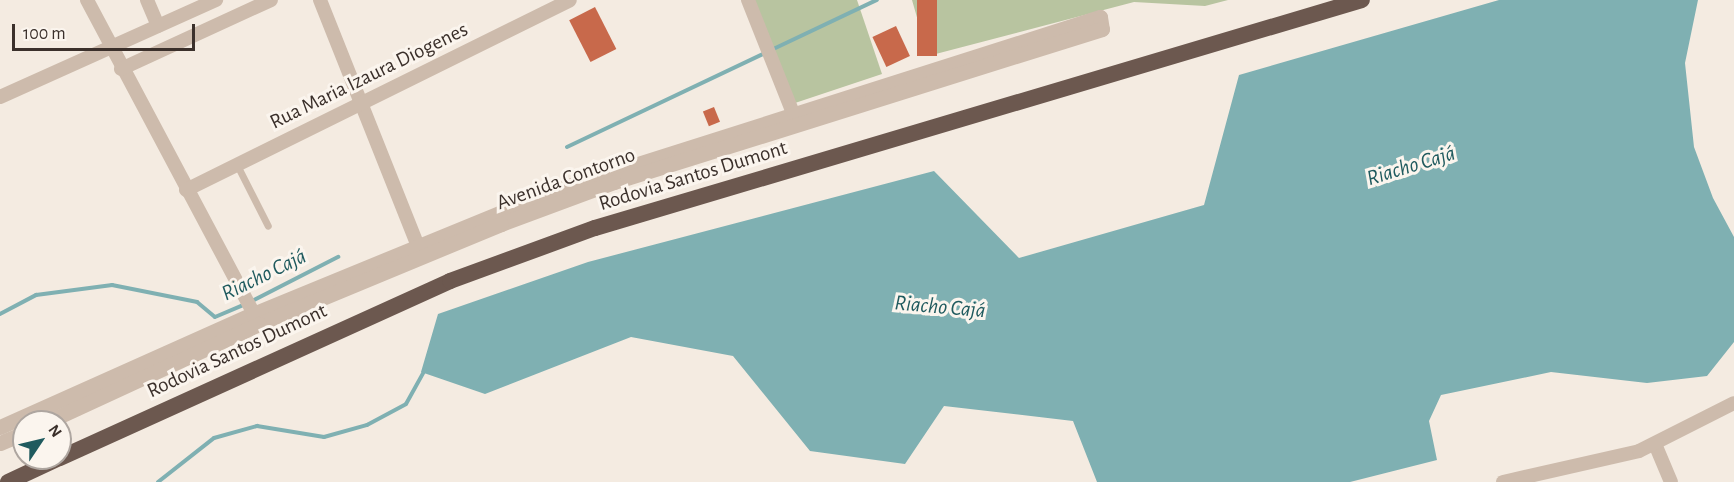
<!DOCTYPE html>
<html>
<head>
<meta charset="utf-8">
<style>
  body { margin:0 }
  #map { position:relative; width:1734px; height:482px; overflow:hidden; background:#f4ebe1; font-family:"Alegreya Sans",sans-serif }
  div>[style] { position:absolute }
  .green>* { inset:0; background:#b8c4a0 }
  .water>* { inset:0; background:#7fb0b2 }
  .stream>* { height:4px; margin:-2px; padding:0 2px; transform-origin:2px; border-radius:2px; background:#7fb0b2 }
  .building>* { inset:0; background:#c8694b; transform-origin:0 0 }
  .service>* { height:7px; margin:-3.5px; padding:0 3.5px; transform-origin:3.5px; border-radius:3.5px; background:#cdbbac }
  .minor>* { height:14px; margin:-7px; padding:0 7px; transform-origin:7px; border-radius:7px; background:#cdbbac }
  .tertiary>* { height:15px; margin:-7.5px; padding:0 7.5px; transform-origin:7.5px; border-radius:7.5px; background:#cdbbac }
  .trunk>* { height:16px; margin:-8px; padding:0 8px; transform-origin:8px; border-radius:8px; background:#6c584f }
  span { translate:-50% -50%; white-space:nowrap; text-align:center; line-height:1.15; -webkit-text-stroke:6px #fbf5ee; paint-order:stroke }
  .street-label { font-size:21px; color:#3b302b }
  .water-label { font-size:22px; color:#1f5a5e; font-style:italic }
  .north { position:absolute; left:12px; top:410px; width:60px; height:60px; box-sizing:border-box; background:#fbf5ee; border:2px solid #aea6a0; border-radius:50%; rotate:55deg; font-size:16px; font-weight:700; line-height:24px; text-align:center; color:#3b302b }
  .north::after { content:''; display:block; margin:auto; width:21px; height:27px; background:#1f5a5e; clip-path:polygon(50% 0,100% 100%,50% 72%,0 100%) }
  .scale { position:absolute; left:12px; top:24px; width:183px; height:27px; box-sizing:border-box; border:3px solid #3b302b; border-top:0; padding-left:8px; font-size:18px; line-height:21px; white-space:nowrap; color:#3b302b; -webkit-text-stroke:4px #fbf5ee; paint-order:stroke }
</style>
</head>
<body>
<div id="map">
  <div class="green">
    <div style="clip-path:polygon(754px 0,857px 0,882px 74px,795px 103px)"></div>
    <div style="clip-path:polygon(912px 0,1228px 0,1205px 6px,1134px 2px,928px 56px)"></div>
  </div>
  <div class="water">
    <div style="clip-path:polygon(1499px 0,1698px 0,1685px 63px,1694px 147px,1713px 198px,1734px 237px,1734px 342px,1707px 376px,1647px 383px,1551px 372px,1441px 395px,1429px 421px,1437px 460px,1350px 482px,1097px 482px,1073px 421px,944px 406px,905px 464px,810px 451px,733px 356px,631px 337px,485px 394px,421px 372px,438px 314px,588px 262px,934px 171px,1019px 258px,1204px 205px,1239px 75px)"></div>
  </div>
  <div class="stream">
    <div style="left:567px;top:147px;width:343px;rotate:-25.4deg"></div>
    <div style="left:252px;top:301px;width:97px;rotate:-27.1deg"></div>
    <div style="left:0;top:314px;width:41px;rotate:-27.8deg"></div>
    <div style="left:36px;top:295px;width:77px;rotate:-7.5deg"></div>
    <div style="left:112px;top:285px;width:87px;rotate:11.3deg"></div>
    <div style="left:197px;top:302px;width:23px;rotate:40deg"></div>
    <div style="left:215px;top:317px;width:33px;rotate:-23deg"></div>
    <div style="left:158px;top:482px;width:71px;rotate:-38.2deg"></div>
    <div style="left:214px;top:438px;width:45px;rotate:-15.6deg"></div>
    <div style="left:257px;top:426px;width:68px;rotate:9.3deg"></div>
    <div style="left:324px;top:437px;width:45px;rotate:-15.6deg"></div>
    <div style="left:367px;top:425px;width:44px;rotate:-28.3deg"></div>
    <div style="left:406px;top:404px;width:39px;rotate:-61deg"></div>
  </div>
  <div class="building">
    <div style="left:917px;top:0;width:20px;height:56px"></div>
    <div style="left:595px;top:7px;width:47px;height:29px;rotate:63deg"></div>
    <div style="left:896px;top:26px;width:33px;height:26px;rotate:65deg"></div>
    <div style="left:714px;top:107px;width:16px;height:12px;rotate:68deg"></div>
  </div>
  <div class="service">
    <div style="left:237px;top:165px;width:68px;rotate:63.1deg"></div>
  </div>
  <div class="minor">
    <div style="left:87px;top:0;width:365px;rotate:62deg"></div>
    <div style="left:147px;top:0;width:28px;rotate:67deg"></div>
    <div style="left:320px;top:0;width:276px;rotate:68.3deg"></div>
    <div style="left:748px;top:0;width:132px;rotate:68.3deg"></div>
    <div style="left:121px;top:69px;width:165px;rotate:-24.7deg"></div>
    <div style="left:0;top:97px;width:237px;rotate:-24.2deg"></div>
    <div style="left:186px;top:190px;width:428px;rotate:-26.3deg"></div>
    <div style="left:1655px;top:444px;width:41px;rotate:67.2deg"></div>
    <div style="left:1503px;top:482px;width:139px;rotate:-12.8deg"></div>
    <div style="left:1639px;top:451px;width:106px;rotate:-26.8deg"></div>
  </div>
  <div class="tertiary">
    <div style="left:0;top:427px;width:277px;rotate:-24.1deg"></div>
    <div style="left:253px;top:314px;width:324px;rotate:-22.3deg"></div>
    <div style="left:553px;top:191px;width:574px;rotate:-17.65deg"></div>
    <div style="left:1100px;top:17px;width:12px;rotate:81deg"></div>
    <div style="left:1102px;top:29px;width:511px;rotate:162.59deg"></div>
    <div style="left:614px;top:182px;width:121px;rotate:159.6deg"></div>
    <div style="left:501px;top:224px;width:262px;rotate:157.5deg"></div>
    <div style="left:259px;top:324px;width:234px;rotate:155.2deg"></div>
    <div style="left:0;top:443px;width:26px;rotate:-23deg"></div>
  </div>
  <div class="trunk">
    <div style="left:60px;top:458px;width:428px;rotate:-24.4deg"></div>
    <div style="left:450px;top:281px;width:154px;rotate:-20.1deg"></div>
    <div style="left:595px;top:228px;width:800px;rotate:-16.56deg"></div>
    <div style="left:8px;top:482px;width:56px;rotate:-25.2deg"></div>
  </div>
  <div class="street-label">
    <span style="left:369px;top:76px;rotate:-26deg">Rua Maria Izaura Diogenes</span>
    <span style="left:693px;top:176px;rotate:-17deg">Rodovia Santos Dumont</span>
    <span style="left:566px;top:179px;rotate:-20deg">Avenida Contorno</span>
    <span style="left:237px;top:351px;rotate:-25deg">Rodovia Santos Dumont</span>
  </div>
  <div class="water-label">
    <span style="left:1411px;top:166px;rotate:-17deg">Riacho Cajá</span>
    <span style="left:264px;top:275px;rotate:-26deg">Riacho Cajá</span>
    <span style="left:940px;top:307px;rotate:5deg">Riacho Cajá</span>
  </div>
  <div class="north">N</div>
  <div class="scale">100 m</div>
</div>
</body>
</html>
